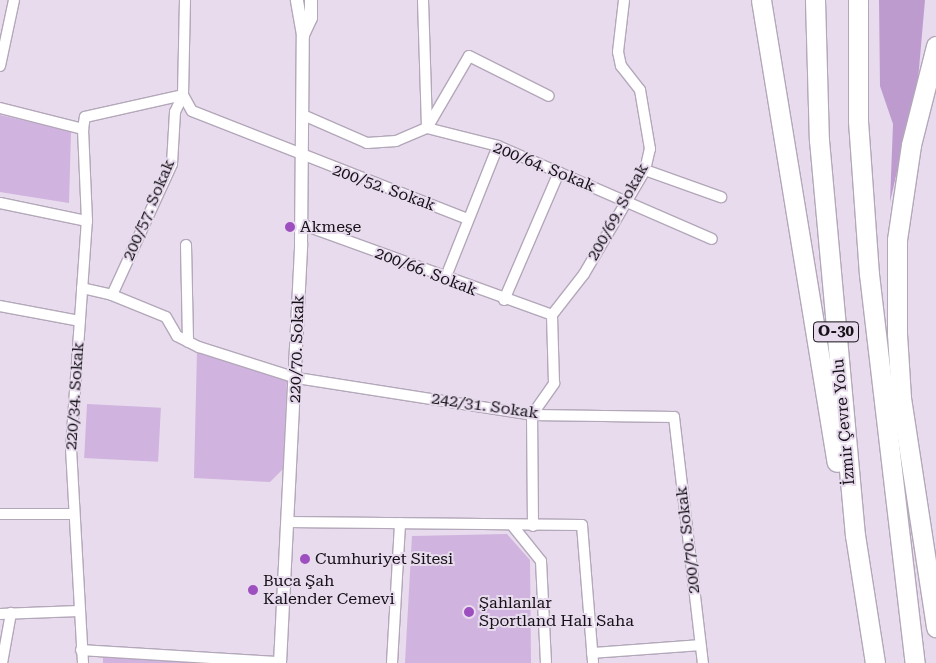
<!DOCTYPE html>
<html>
<head>
<meta charset="utf-8">
<style>
  body { margin:0 }
  #map { position:relative; width:936px; height:663px; overflow:hidden; background:#e7dbed; font-family:"Roboto Serif",serif }
  div>[style] { position:absolute }
  .green>* { inset:0; background:#d0b3de; transform-origin:0 0 }
  .forest>* { inset:0; background:#be9bcf }
  .roads { filter:drop-shadow(1px 0 #b3a8b9) drop-shadow(-1px 0 #b3a8b9) drop-shadow(0 1px #b3a8b9) drop-shadow(0 -1px #b3a8b9) }
  .minor>* { height:10px; margin:-5px; padding:0 5px; transform-origin:5px; border-radius:5px; background:#fff }
  .tertiary>* { height:12px; margin:-6px; padding:0 6px; transform-origin:6px; border-radius:6px; background:#fff }
  .motorway>* { height:19px; margin:-9.5px; padding:0 9.5px; transform-origin:9.5px; border-radius:9.5px; background:#fff }
  .dots>* { width:14px; height:14px; translate:-50% -50%; box-sizing:border-box; border:2px solid #e7dbed; border-radius:50% }
  span { translate:-50% -50%; white-space:nowrap; text-align:center; line-height:1.15; -webkit-text-stroke:4px #e7dbed; paint-order:stroke }
  .shield-label span { padding:1px 4px; background:#e7dbed; border:1px solid; border-radius:4px; -webkit-text-stroke-width:0 }
  .shield-label { font-size:15px; color:#151117; font-weight:700 }
  .street-label { font-size:16px; color:#151117 }
  .poi-label { font-size:16px; color:#151117 }
  .left { translate:0 -50%; text-align:left }
</style>
</head>
<body>
<div id="map">
  <div class="green">
    <div style="clip-path:polygon(0 115px,71px 131px,69px 203px,0 192px)"></div>
    <div style="clip-path:polygon(197px 351px,287px 381px,283px 469px,270px 482px,194px 478px)"></div>
    <div style="left:87px;top:404px;width:74px;height:54px;rotate:3deg"></div>
    <div style="clip-path:polygon(507px 534px,530px 560px,531px 663px,405px 663px,412px 536px)"></div>
    <div style="clip-path:polygon(103px 655px,201px 663px,103px 663px)"></div>
  </div>
  <div class="forest">
    <div style="clip-path:polygon(879px 0,925px 0,918px 80px,890px 202px,893px 124px,880px 86px)"></div>
  </div>
  <div class="roads">
    <div class="minor">
      <div style="left:423px;top:0;width:128px;rotate:88.2deg"></div>
      <div style="left:427px;top:128px;width:73px;rotate:14.2deg"></div>
      <div style="left:498px;top:146px;width:233px;rotate:23.5deg"></div>
      <div style="left:0;top:66px;width:67px;rotate:-78deg"></div>
      <div style="left:183px;top:95px;width:18px;rotate:61deg"></div>
      <div style="left:192px;top:111px;width:295px;rotate:21.4deg"></div>
      <div style="left:0;top:108px;width:86px;rotate:14.2deg"></div>
      <div style="left:303px;top:115px;width:70px;rotate:23.6deg"></div>
      <div style="left:367px;top:143px;width:29px;rotate:-4deg"></div>
      <div style="left:396px;top:141px;width:34px;rotate:-23deg"></div>
      <div style="left:427px;top:128px;width:83px;rotate:-59.7deg"></div>
      <div style="left:469px;top:56px;width:89px;rotate:26.6deg"></div>
      <div style="left:645px;top:170px;width:81px;rotate:19.6deg"></div>
      <div style="left:0;top:203px;width:89px;rotate:11.7deg"></div>
      <div style="left:301px;top:224px;width:267px;rotate:19.9deg"></div>
      <div style="left:186px;top:245px;width:97px;rotate:88.8deg"></div>
      <div style="left:445px;top:279px;width:143px;rotate:-68.3deg"></div>
      <div style="left:82px;top:288px;width:31px;rotate:13deg"></div>
      <div style="left:112px;top:295px;width:144px;rotate:-65.4deg"></div>
      <div style="left:172px;top:164px;width:52px;rotate:-86.7deg"></div>
      <div style="left:175px;top:112px;width:19px;rotate:-65deg"></div>
      <div style="left:112px;top:295px;width:58px;rotate:22.2deg"></div>
      <div style="left:166px;top:317px;width:22px;rotate:60deg"></div>
      <div style="left:177px;top:336px;width:25px;rotate:27deg"></div>
      <div style="left:199px;top:347px;width:103px;rotate:17.6deg"></div>
      <div style="left:297px;top:378px;width:238px;rotate:8.9deg"></div>
      <div style="left:532px;top:415px;width:142px;rotate:0.8deg"></div>
      <div style="left:674px;top:417px;width:248px;rotate:83.3deg"></div>
      <div style="left:504px;top:300px;width:139px;rotate:-66.7deg"></div>
      <div style="left:0;top:306px;width:81px;rotate:10.6deg"></div>
      <div style="left:0;top:514px;width:74px"></div>
      <div style="left:288px;top:522px;width:294px;rotate:0.6deg"></div>
      <div style="left:582px;top:525px;width:138px;rotate:85.4deg"></div>
      <div style="left:512px;top:525px;width:46px;rotate:51.1deg"></div>
      <div style="left:541px;top:561px;width:102px;rotate:87.2deg"></div>
      <div style="left:533px;top:526px;width:111px;rotate:-90.5deg"></div>
      <div style="left:532px;top:415px;width:39px;rotate:-55deg"></div>
      <div style="left:554px;top:383px;width:68px;rotate:-91.7deg"></div>
      <div style="left:552px;top:315px;width:52px;rotate:-52deg"></div>
      <div style="left:584px;top:274px;width:121px;rotate:-59.6deg"></div>
      <div style="left:645px;top:170px;width:22px;rotate:-77deg"></div>
      <div style="left:650px;top:149px;width:60px;rotate:-99.6deg"></div>
      <div style="left:640px;top:90px;width:31px;rotate:-128deg"></div>
      <div style="left:621px;top:66px;width:14px;rotate:-102deg"></div>
      <div style="left:618px;top:52px;width:52px;rotate:-83.4deg"></div>
      <div style="left:0;top:614px;width:79px;rotate:-2.2deg"></div>
      <div style="left:81px;top:650px;width:199px;rotate:3.5deg"></div>
      <div style="left:592px;top:653px;width:108px;rotate:-4.2deg"></div>
      <div style="left:2px;top:663px;width:51px;rotate:-79.8deg"></div>
      <div style="left:83px;top:663px;width:215px;rotate:-93.2deg"></div>
      <div style="left:71px;top:448px;width:228px;rotate:-86deg"></div>
      <div style="left:87px;top:221px;width:92px;rotate:-92.5deg"></div>
      <div style="left:83px;top:129px;width:12px;rotate:-81deg"></div>
      <div style="left:85px;top:117px;width:100px;rotate:-12.7deg"></div>
      <div style="left:183px;top:95px;width:95px;rotate:-88.8deg"></div>
      <div style="left:392px;top:663px;width:140px;rotate:-86.7deg"></div>
    </div>
    <div class="tertiary">
      <div style="left:303px;top:35px;width:19px;rotate:-65deg"></div>
      <div style="left:311px;top:18px;width:18px;rotate:-90deg"></div>
      <div style="left:280px;top:663px;width:420px;rotate:-87.1deg"></div>
      <div style="left:301px;top:244px;width:209px;rotate:-89.5deg"></div>
      <div style="left:303px;top:35px;width:36px;rotate:-100deg"></div>
    </div>
    <div class="motorway">
      <div style="left:761px;top:0;width:468px;rotate:80.7deg"></div>
      <div style="left:815px;top:0;width:140px;rotate:88.4deg"></div>
      <div style="left:819px;top:140px;width:397px;rotate:84.8deg"></div>
      <div style="left:855px;top:535px;width:130px;rotate:81.1deg"></div>
      <div style="left:858px;top:0;width:121px;rotate:90deg"></div>
      <div style="left:858px;top:121px;width:153px;rotate:85.9deg"></div>
      <div style="left:869px;top:274px;width:392px;rotate:83.3deg"></div>
      <div style="left:936px;top:46px;width:102px;rotate:104.2deg"></div>
      <div style="left:911px;top:145px;width:96px;rotate:98.4deg"></div>
      <div style="left:897px;top:240px;width:94px;rotate:90deg"></div>
      <div style="left:897px;top:334px;width:64px;rotate:86.4deg"></div>
      <div style="left:901px;top:398px;width:232px;rotate:81.3deg"></div>
    </div>
  </div>
  <div class="dots">
    <div style="left:290px;top:227px;background:#9e4fbf"></div>
    <div style="left:305px;top:559px;background:#9e4fbf"></div>
    <div style="left:253px;top:590px;background:#9e4fbf"></div>
    <div style="left:469px;top:612px;background:#9e4fbf"></div>
  </div>
  <div class="shield-label">
    <span style="left:836px;top:332px">O-30</span>
  </div>
  <div class="street-label">
    <span style="left:544px;top:167px;rotate:22deg">200/64. Sokak</span>
    <span style="left:384px;top:188px;rotate:20deg">200/52. Sokak</span>
    <span style="left:149px;top:210px;rotate:-67deg">200/57. Sokak</span>
    <span style="left:618px;top:212px;rotate:-61deg">200/69. Sokak</span>
    <span style="left:426px;top:272px;rotate:21deg">200/66. Sokak</span>
    <span style="left:297px;top:349px;rotate:-88deg">220/70. Sokak</span>
    <span style="left:75px;top:396px;rotate:-86deg">220/34. Sokak</span>
    <span style="left:485px;top:406px;rotate:8deg">242/31. Sokak</span>
    <span style="left:844px;top:422px;rotate:-95deg">İzmir Çevre Yolu</span>
    <span style="left:688px;top:540px;rotate:-97deg">200/70. Sokak</span>
  </div>
  <div class="poi-label">
    <span class="left" style="left:300px;top:227px">Akmeşe</span>
    <span class="left" style="left:315px;top:559px">Cumhuriyet Sitesi</span>
    <span class="left" style="left:263px;top:590px">Buca Şah<br>Kalender Cemevi</span>
    <span class="left" style="left:479px;top:612px">Şahlanlar<br>Sportland Halı Saha</span>
  </div>
</div>
</body>
</html>
